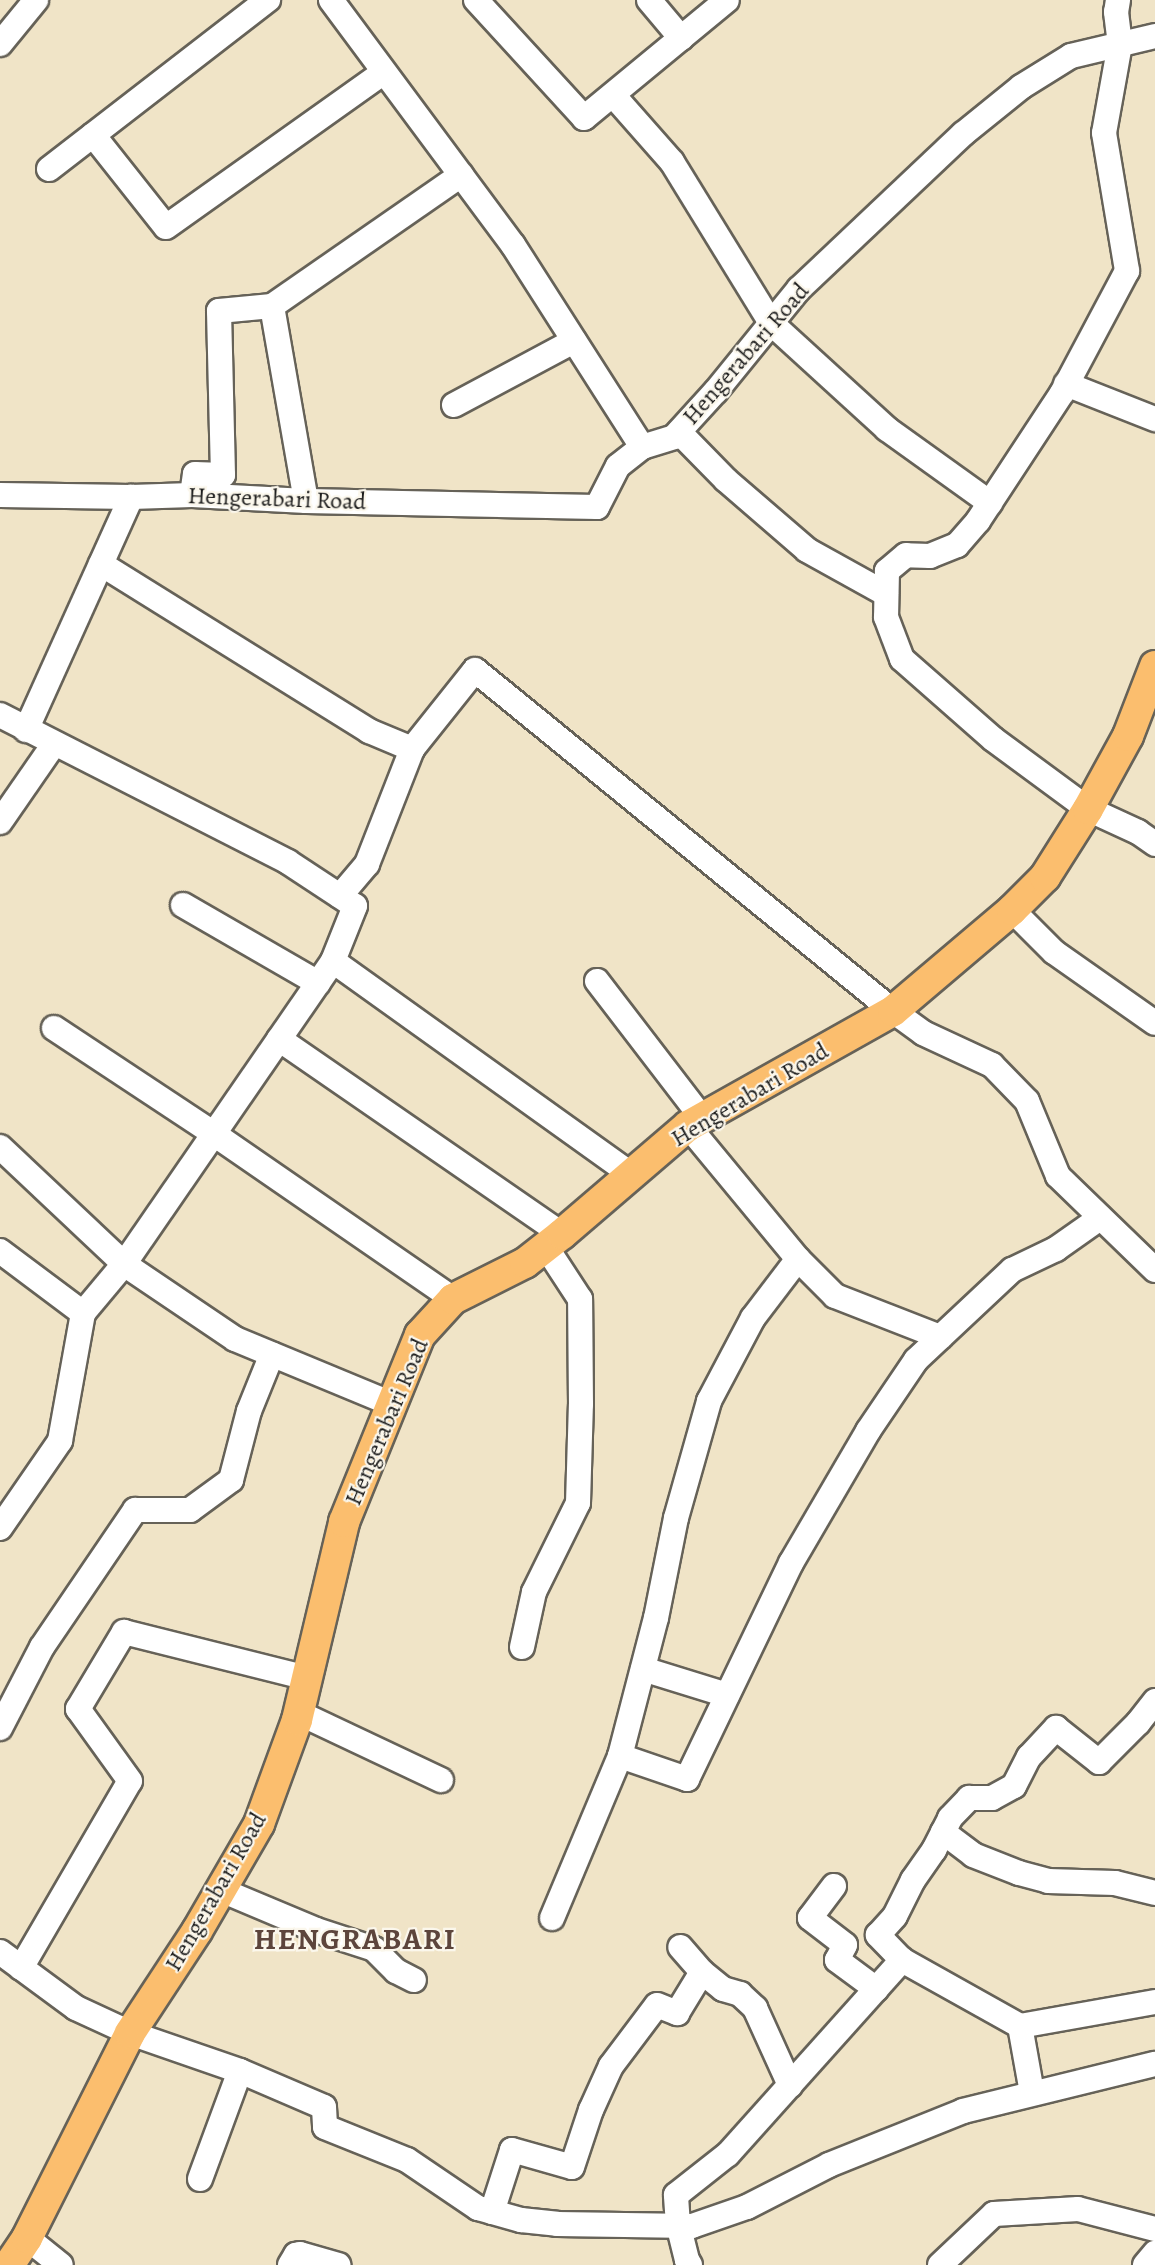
<!DOCTYPE html>
<html>
<head>
<meta charset="utf-8">
<style>
  body { margin:0 }
  #map { position:relative; width:1155px; height:2265px; overflow:hidden; background:#f0e4c7; font-family:Alegreya,serif }
  div>[style] { position:absolute }
  .roads { filter:drop-shadow(2px 0 #666258) drop-shadow(-2px 0 #666258) drop-shadow(0 2px #666258) drop-shadow(0 -2px #666258) }
  .minor>* { height:24px; margin:-12px; padding:0 12px; transform-origin:12px; border-radius:12px; background:#fff }
  .major>* { height:30px; margin:-15px; padding:0 15px; transform-origin:15px; border-radius:15px; background:#fbbe6e }
  span { translate:-50% -50%; white-space:nowrap; text-align:center; line-height:1.15; -webkit-text-stroke:4.5px #fbf7ec; paint-order:stroke }
  .street-label { font-size:24px; color:#1c1c1c }
  .district-label { font-size:30px; color:#5d453c; font-weight:700; letter-spacing:1.5px }
</style>
</head>
<body>
<div id="map">
  <div class="roads">
    <div class="minor">
      <div style="left:331px;top:0;width:305px;rotate:53.4deg"></div>
      <div style="left:513px;top:245px;width:240px;rotate:57.4deg"></div>
      <div style="left:476px;top:0;width:160px;rotate:47.5deg"></div>
      <div style="left:584px;top:118px;width:185px;rotate:-39.5deg"></div>
      <div style="left:649px;top:0;width:50px;rotate:49.9deg"></div>
      <div style="left:1118px;top:0;width:12px;rotate:99deg"></div>
      <div style="left:1116px;top:12px;width:32px;rotate:83deg"></div>
      <div style="left:1120px;top:44px;width:90px;rotate:100.2deg"></div>
      <div style="left:1104px;top:133px;width:140px;rotate:80.5deg"></div>
      <div style="left:1127px;top:271px;width:138px;rotate:118deg"></div>
      <div style="left:1062px;top:393px;width:153px;rotate:123.3deg"></div>
      <div style="left:978px;top:521px;width:32px;rotate:131deg"></div>
      <div style="left:957px;top:545px;width:29px;rotate:158deg"></div>
      <div style="left:930px;top:556px;width:24px;rotate:-178deg"></div>
      <div style="left:906px;top:555px;width:25px;rotate:140deg"></div>
      <div style="left:887px;top:571px;width:46px;rotate:91.2deg"></div>
      <div style="left:886px;top:617px;width:45px;rotate:69.1deg"></div>
      <div style="left:902px;top:659px;width:121px;rotate:41.3deg"></div>
      <div style="left:993px;top:739px;width:118px;rotate:36.4deg"></div>
      <div style="left:1088px;top:809px;width:55px;rotate:24.7deg"></div>
      <div style="left:1138px;top:832px;width:21px;rotate:35deg"></div>
      <div style="left:0;top:44px;width:57px;rotate:-50.7deg"></div>
      <div style="left:613px;top:95px;width:89px;rotate:48.6deg"></div>
      <div style="left:672px;top:162px;width:189px;rotate:58.4deg"></div>
      <div style="left:771px;top:323px;width:157px;rotate:42.4deg"></div>
      <div style="left:887px;top:429px;width:127px;rotate:35.7deg"></div>
      <div style="left:93px;top:135px;width:117px;rotate:51.6deg"></div>
      <div style="left:166px;top:227px;width:267px;rotate:-35.4deg"></div>
      <div style="left:49px;top:169px;width:277px;rotate:-37.7deg"></div>
      <div style="left:1066px;top:384px;width:96px;rotate:21.5deg"></div>
      <div style="left:454px;top:405px;width:136px;rotate:-28.1deg"></div>
      <div style="left:679px;top:432px;width:67px;rotate:45.6deg"></div>
      <div style="left:726px;top:480px;width:107px;rotate:40.8deg"></div>
      <div style="left:807px;top:550px;width:90px;rotate:29.1deg"></div>
      <div style="left:0;top:495px;width:131px;rotate:0.9deg"></div>
      <div style="left:131px;top:497px;width:61px;rotate:-1.9deg"></div>
      <div style="left:192px;top:495px;width:114px;rotate:3deg"></div>
      <div style="left:306px;top:501px;width:291px;rotate:1.2deg"></div>
      <div style="left:597px;top:507px;width:46px;rotate:-62.9deg"></div>
      <div style="left:618px;top:466px;width:31px;rotate:-38deg"></div>
      <div style="left:642px;top:447px;width:34px;rotate:-17deg"></div>
      <div style="left:674px;top:437px;width:62px;rotate:-47.6deg"></div>
      <div style="left:716px;top:391px;width:132px;rotate:-50.9deg"></div>
      <div style="left:799px;top:289px;width:226px;rotate:-43.4deg"></div>
      <div style="left:963px;top:134px;width:75px;rotate:-39deg"></div>
      <div style="left:1021px;top:87px;width:59px;rotate:-31.8deg"></div>
      <div style="left:1071px;top:56px;width:86px;rotate:-13.4deg"></div>
      <div style="left:192px;top:495px;width:21px;rotate:-82deg"></div>
      <div style="left:195px;top:474px;width:28px;rotate:2deg"></div>
      <div style="left:223px;top:475px;width:164px;rotate:-91.4deg"></div>
      <div style="left:219px;top:311px;width:53px;rotate:-5.4deg"></div>
      <div style="left:306px;top:501px;width:198px;rotate:-99.9deg"></div>
      <div style="left:272px;top:306px;width:230px;rotate:-34.7deg"></div>
      <div style="left:101px;top:564px;width:316px;rotate:31.9deg"></div>
      <div style="left:369px;top:731px;width:47px;rotate:22.7deg"></div>
      <div style="left:412px;top:749px;width:101px;rotate:-51.4deg"></div>
      <div style="left:475px;top:670px;width:539px;rotate:39.21deg"></div>
      <div style="left:893px;top:1011px;width:37px;rotate:36deg"></div>
      <div style="left:923px;top:1033px;width:76px;rotate:24.9deg"></div>
      <div style="left:992px;top:1065px;width:50px;rotate:45.8deg"></div>
      <div style="left:1027px;top:1101px;width:81px;rotate:67.5deg"></div>
      <div style="left:1058px;top:1176px;width:135px;rotate:44.1deg"></div>
      <div style="left:0;top:715px;width:323px;rotate:27deg"></div>
      <div style="left:288px;top:862px;width:80px;rotate:33.3deg"></div>
      <div style="left:355px;top:906px;width:59px;rotate:111.8deg"></div>
      <div style="left:333px;top:961px;width:366px;rotate:35.6deg"></div>
      <div style="left:26px;top:730px;width:256px;rotate:-65.7deg"></div>
      <div style="left:0;top:822px;width:95px;rotate:-55.3deg"></div>
      <div style="left:340px;top:896px;width:42px;rotate:-49.8deg"></div>
      <div style="left:367px;top:864px;width:123px;rotate:-68.6deg"></div>
      <div style="left:183px;top:905px;width:156px;rotate:30deg"></div>
      <div style="left:1012px;top:910px;width:59px;rotate:45deg"></div>
      <div style="left:1054px;top:952px;width:123px;rotate:35.1deg"></div>
      <div style="left:597px;top:981px;width:173px;rotate:52.5deg"></div>
      <div style="left:54px;top:1028px;width:192px;rotate:33.5deg"></div>
      <div style="left:214px;top:1134px;width:290px;rotate:34.6deg"></div>
      <div style="left:279px;top:1039px;width:344px;rotate:34.6deg"></div>
      <div style="left:688px;top:1126px;width:173px;rotate:50.4deg"></div>
      <div style="left:798px;top:1259px;width:52px;rotate:45deg"></div>
      <div style="left:835px;top:1296px;width:113px;rotate:21.3deg"></div>
      <div style="left:0;top:1147px;width:170px;rotate:43.3deg"></div>
      <div style="left:124px;top:1264px;width:134px;rotate:34deg"></div>
      <div style="left:235px;top:1339px;width:170px;rotate:22.5deg"></div>
      <div style="left:0;top:1251px;width:104px;rotate:36.8deg"></div>
      <div style="left:0;top:1528px;width:106px;rotate:-55.4deg"></div>
      <div style="left:60px;top:1441px;width:130px;rotate:-79.8deg"></div>
      <div style="left:83px;top:1313px;width:64px;rotate:-50.1deg"></div>
      <div style="left:124px;top:1264px;width:368px;rotate:-55.4deg"></div>
      <div style="left:522px;top:1647px;width:56px;rotate:-77.7deg"></div>
      <div style="left:534px;top:1592px;width:99px;rotate:-63.7deg"></div>
      <div style="left:578px;top:1503px;width:99px;rotate:-88.3deg"></div>
      <div style="left:581px;top:1404px;width:105px;rotate:-90.5deg"></div>
      <div style="left:580px;top:1299px;width:62px;rotate:-123.2deg"></div>
      <div style="left:643px;top:1669px;width:88px;rotate:17.2deg"></div>
      <div style="left:299px;top:1713px;width:157px;rotate:25.3deg"></div>
      <div style="left:0;top:1728px;width:91px;rotate:-62.6deg"></div>
      <div style="left:42px;top:1647px;width:166px;rotate:-55.8deg"></div>
      <div style="left:135px;top:1510px;width:55px"></div>
      <div style="left:190px;top:1510px;width:51px;rotate:-36.2deg"></div>
      <div style="left:231px;top:1480px;width:71px;rotate:-75.4deg"></div>
      <div style="left:249px;top:1411px;width:61px;rotate:-68deg"></div>
      <div style="left:620px;top:1756px;width:71px;rotate:18.9deg"></div>
      <div style="left:687px;top:1779px;width:240px;rotate:-64.3deg"></div>
      <div style="left:791px;top:1563px;width:153px;rotate:-59.7deg"></div>
      <div style="left:868px;top:1431px;width:86px;rotate:-55.9deg"></div>
      <div style="left:916px;top:1360px;width:132px;rotate:-43.2deg"></div>
      <div style="left:1012px;top:1270px;width:49px;rotate:-25.5deg"></div>
      <div style="left:1056px;top:1249px;width:54px;rotate:-35.2deg"></div>
      <div style="left:943px;top:1832px;width:38px;rotate:37deg"></div>
      <div style="left:973px;top:1855px;width:49px;rotate:21.4deg"></div>
      <div style="left:1019px;top:1873px;width:30px;rotate:15deg"></div>
      <div style="left:1048px;top:1881px;width:67px;rotate:1.7deg"></div>
      <div style="left:1115px;top:1883px;width:41px;rotate:14deg"></div>
      <div style="left:834px;top:1886px;width:40px;rotate:127deg"></div>
      <div style="left:810px;top:1918px;width:44px;rotate:37.6deg"></div>
      <div style="left:845px;top:1945px;width:17px;rotate:118deg"></div>
      <div style="left:837px;top:1960px;width:49px;rotate:36.6deg"></div>
      <div style="left:221px;top:1890px;width:103px;rotate:22.8deg"></div>
      <div style="left:316px;top:1930px;width:61px;rotate:18.1deg"></div>
      <div style="left:374px;top:1949px;width:31px;rotate:45deg"></div>
      <div style="left:396px;top:1971px;width:20px;rotate:27deg"></div>
      <div style="left:552px;top:1918px;width:176px;rotate:-67.2deg"></div>
      <div style="left:620px;top:1756px;width:143px;rotate:-75.4deg"></div>
      <div style="left:656px;top:1618px;width:102px;rotate:-78.7deg"></div>
      <div style="left:676px;top:1518px;width:122px;rotate:-74.2deg"></div>
      <div style="left:709px;top:1401px;width:94px;rotate:-62.1deg"></div>
      <div style="left:753px;top:1318px;width:74px;rotate:-52.7deg"></div>
      <div style="left:0;top:1952px;width:94px;rotate:36.4deg"></div>
      <div style="left:76px;top:2008px;width:60px;rotate:24.8deg"></div>
      <div style="left:130px;top:2033px;width:116px;rotate:19.1deg"></div>
      <div style="left:240px;top:2071px;width:91px;rotate:23.2deg"></div>
      <div style="left:324px;top:2107px;width:20px;rotate:87deg"></div>
      <div style="left:325px;top:2127px;width:88px;rotate:21.9deg"></div>
      <div style="left:407px;top:2160px;width:86px;rotate:34.1deg"></div>
      <div style="left:478px;top:2208px;width:45px;rotate:15.6deg"></div>
      <div style="left:521px;top:2220px;width:36px;rotate:6deg"></div>
      <div style="left:557px;top:2224px;width:135px;rotate:0.8deg"></div>
      <div style="left:692px;top:2226px;width:58px;rotate:-19.1deg"></div>
      <div style="left:747px;top:2207px;width:92px;rotate:-27.1deg"></div>
      <div style="left:829px;top:2165px;width:144px;rotate:-21.9deg"></div>
      <div style="left:963px;top:2111px;width:198px;rotate:-13.8deg"></div>
      <div style="left:902px;top:1960px;width:35px;rotate:-134deg"></div>
      <div style="left:878px;top:1935px;width:25px;rotate:-48deg"></div>
      <div style="left:895px;top:1916px;width:40px;rotate:-63.4deg"></div>
      <div style="left:913px;top:1880px;width:37px;rotate:-55deg"></div>
      <div style="left:934px;top:1850px;width:36px;rotate:-63deg"></div>
      <div style="left:950px;top:1818px;width:28px;rotate:-46deg"></div>
      <div style="left:969px;top:1798px;width:23px"></div>
      <div style="left:992px;top:1798px;width:25px;rotate:-29deg"></div>
      <div style="left:1014px;top:1786px;width:33px;rotate:-63deg"></div>
      <div style="left:1029px;top:1757px;width:40px;rotate:-47deg"></div>
      <div style="left:1056px;top:1728px;width:55px;rotate:38.3deg"></div>
      <div style="left:1099px;top:1762px;width:55px;rotate:-45deg"></div>
      <div style="left:1138px;top:1723px;width:28px;rotate:-52deg"></div>
      <div style="left:21px;top:1968px;width:216px;rotate:-59.8deg"></div>
      <div style="left:130px;top:1781px;width:89px;rotate:-125.8deg"></div>
      <div style="left:78px;top:1709px;width:90px;rotate:-59.1deg"></div>
      <div style="left:124px;top:1632px;width:189px;rotate:14.1deg"></div>
      <div style="left:702px;top:1972px;width:27px;rotate:39deg"></div>
      <div style="left:723px;top:1989px;width:18px;rotate:16deg"></div>
      <div style="left:740px;top:1994px;width:21px;rotate:43deg"></div>
      <div style="left:755px;top:2008px;width:85px;rotate:65.6deg"></div>
      <div style="left:1020px;top:2026px;width:68px;rotate:79.8deg"></div>
      <div style="left:200px;top:2179px;width:115px;rotate:-69.7deg"></div>
      <div style="left:492px;top:2212px;width:65px;rotate:-72.1deg"></div>
      <div style="left:512px;top:2150px;width:62px;rotate:15.8deg"></div>
      <div style="left:572px;top:2167px;width:60px;rotate:-71.6deg"></div>
      <div style="left:591px;top:2110px;width:48px;rotate:-65.6deg"></div>
      <div style="left:611px;top:2066px;width:76px;rotate:-53deg"></div>
      <div style="left:657px;top:2005px;width:22px;rotate:22deg"></div>
      <div style="left:677px;top:2013px;width:48px;rotate:-58.6deg"></div>
      <div style="left:702px;top:1972px;width:33px;rotate:-131deg"></div>
      <div style="left:27px;top:2238px;width:43px;rotate:38.5deg"></div>
      <div style="left:290px;top:2265px;width:12px;rotate:-59deg"></div>
      <div style="left:296px;top:2255px;width:4px;rotate:-14deg"></div>
      <div style="left:300px;top:2254px;width:40px;rotate:16deg"></div>
      <div style="left:690px;top:2265px;width:6px;rotate:-121deg"></div>
      <div style="left:687px;top:2260px;width:36px;rotate:-104deg"></div>
      <div style="left:678px;top:2225px;width:30px;rotate:-94deg"></div>
      <div style="left:676px;top:2195px;width:66px;rotate:-38.3deg"></div>
      <div style="left:728px;top:2154px;width:261px;rotate:-48.1deg"></div>
      <div style="left:902px;top:1960px;width:135px;rotate:29.2deg"></div>
      <div style="left:1020px;top:2026px;width:137px;rotate:-10.1deg"></div>
      <div style="left:940px;top:2265px;width:74px;rotate:-43.4deg"></div>
      <div style="left:994px;top:2214px;width:84px;rotate:-3.4deg"></div>
      <div style="left:1078px;top:2209px;width:80px;rotate:14.6deg"></div>
      <div style="left:1145px;top:2265px;width:16px;rotate:-50deg"></div>
    </div>
    <div class="major">
      <div style="left:9px;top:2265px;width:32px;rotate:-56deg"></div>
      <div style="left:27px;top:2238px;width:229px;rotate:-63.3deg"></div>
      <div style="left:130px;top:2033px;width:122px;rotate:-56.7deg"></div>
      <div style="left:197px;top:1931px;width:124px;rotate:-59.9deg"></div>
      <div style="left:259px;top:1824px;width:111px;rotate:-69.9deg"></div>
      <div style="left:297px;top:1720px;width:204px;rotate:-76.6deg"></div>
      <div style="left:344px;top:1522px;width:202px;rotate:-67.9deg"></div>
      <div style="left:420px;top:1335px;width:49px;rotate:-47.5deg"></div>
      <div style="left:453px;top:1299px;width:80px;rotate:-26.6deg"></div>
      <div style="left:525px;top:1263px;width:47px;rotate:-38.1deg"></div>
      <div style="left:562px;top:1234px;width:166px;rotate:-40.6deg"></div>
      <div style="left:688px;top:1126px;width:235px;rotate:-29.3deg"></div>
      <div style="left:893px;top:1011px;width:156px;rotate:-40.3deg"></div>
      <div style="left:1012px;top:910px;width:47px;rotate:-45deg"></div>
      <div style="left:1045px;top:877px;width:80px;rotate:-57.7deg"></div>
      <div style="left:1088px;top:809px;width:83px;rotate:-61.3deg"></div>
      <div style="left:1128px;top:736px;width:75px;rotate:-68.9deg"></div>
    </div>
  </div>
  <div class="street-label">
    <span style="left:746px;top:354px;rotate:-49deg">Hengerabari Road</span>
    <span style="left:277px;top:499px;rotate:2deg">Hengerabari Road</span>
    <span style="left:750px;top:1095px;rotate:-31deg">Hengerabari Road</span>
    <span style="left:387px;top:1422px;rotate:-67deg">Hengerabari Road</span>
    <span style="left:216px;top:1892px;rotate:-60deg">Hengerabari Road</span>
  </div>
  <div class="district-label">
    <span style="left:355px;top:1939px">HENGRABARI</span>
  </div>
</div>
</body>
</html>
